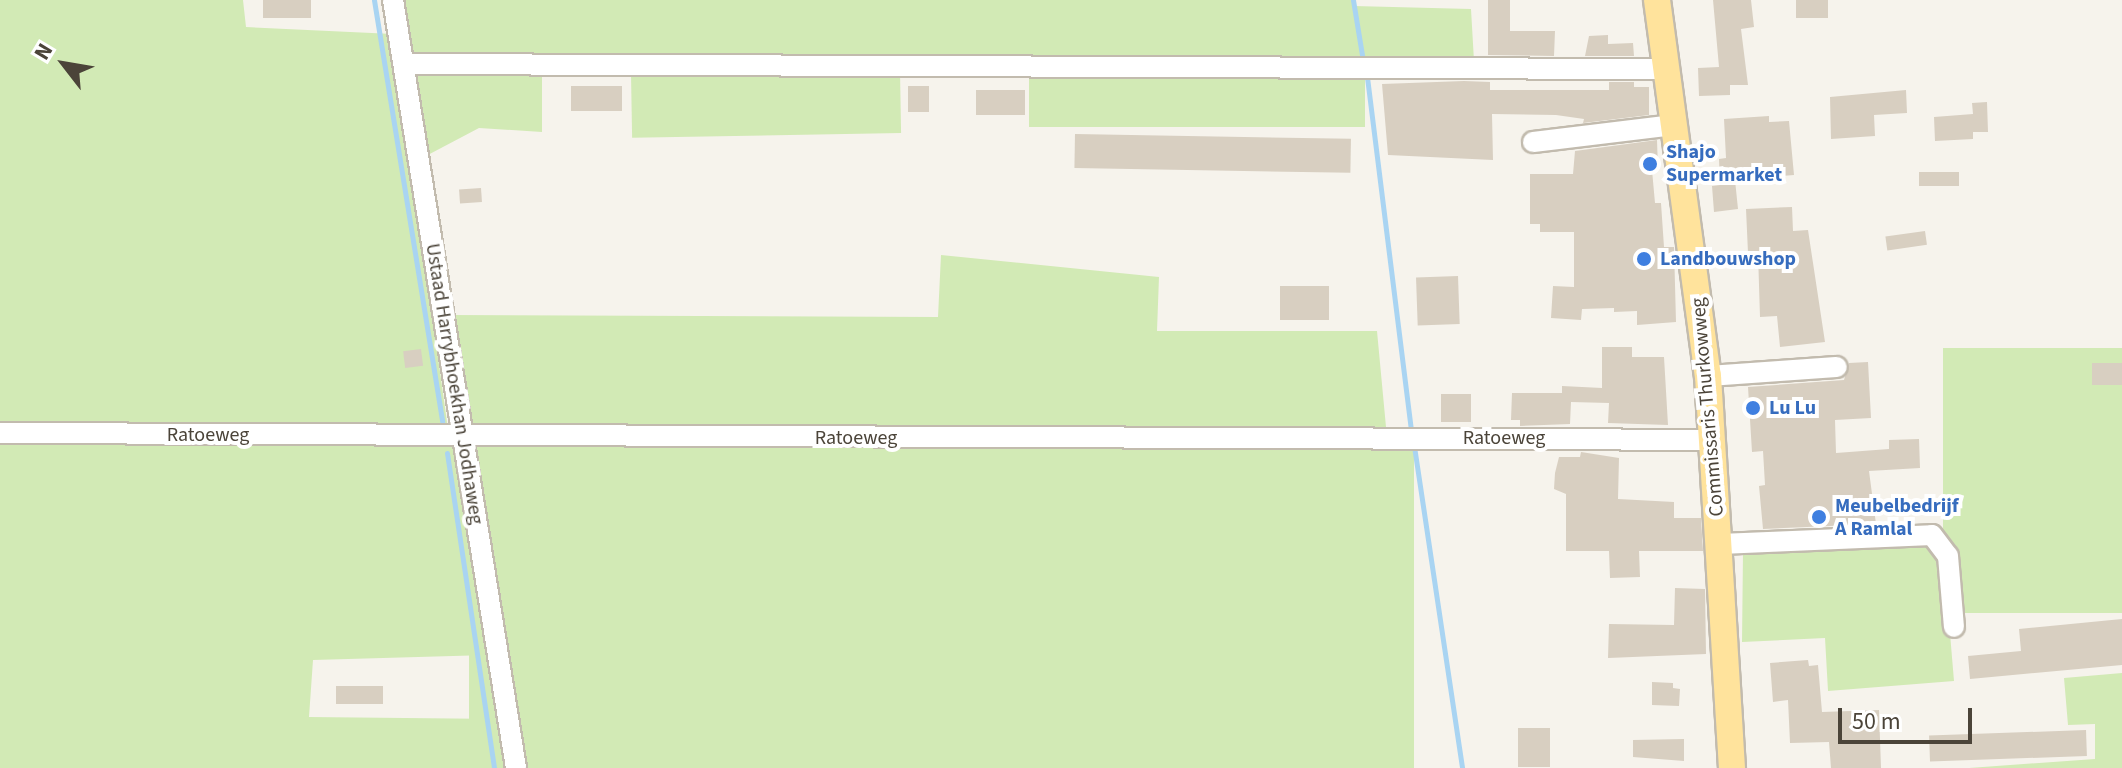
<!DOCTYPE html>
<html>
<head>
<meta charset="utf-8">
<style>
  body { margin:0 }
  #map { position:relative; width:2122px; height:768px; overflow:hidden; background:#f6f3ec; font-family:"Source Sans 3",sans-serif }
  div>[style] { position:absolute }
  .green>* { inset:0; background:#d2eab5; transform-origin:0 0 }
  .stream>* { height:5px; margin:-2.5px; padding:0 2.5px; transform-origin:2.5px; border-radius:2.5px; background:#a9d4f2 }
  .building>* { inset:0; background:#d8cfc1; transform-origin:0 0 }
  .roads { filter:drop-shadow(2px 0 #c2bbae) drop-shadow(-2px 0 #c2bbae) drop-shadow(0 2px #c2bbae) drop-shadow(0 -2px #c2bbae) }
  .minor>* { height:20px; margin:-10px; padding:0 10px; transform-origin:10px; border-radius:10px; background:#fff }
  .major>* { height:26px; margin:-13px; padding:0 13px; transform-origin:13px; border-radius:13px; background:#ffe39c }
  .dots>* { width:22px; height:22px; translate:-50% -50%; box-sizing:border-box; border:4px solid #fff; border-radius:50% }
  span { translate:-50% -50%; white-space:nowrap; text-align:center; line-height:1.15; -webkit-text-stroke:8px #fff; paint-order:stroke }
  .shop-label { font-size:20px; color:#366cbe; font-weight:700 }
  .left { translate:0 -50%; text-align:left }
  .street-label { font-size:20px; color:#4b4439 }
  .north { position:absolute; left:24px; top:24px; width:80px; height:80px; -webkit-text-stroke:6px #fff; paint-order:stroke; rotate:301deg; font-size:22px; font-weight:700; line-height:32px; text-align:center; color:#4b4439 }
  .north::after { content:''; display:block; margin:auto; width:28px; height:36px; background:#4b4439; clip-path:polygon(50% 0,100% 100%,50% 72%,0 100%) }
  .scale { position:absolute; left:1838px; top:708px; width:134px; height:36px; box-sizing:border-box; border:4px solid #4b4439; border-top:0; padding-left:10px; font-size:24px; line-height:28px; white-space:nowrap; color:#4b4439; -webkit-text-stroke:6px #fff; paint-order:stroke }
</style>
</head>
<body>
<div id="map">
  <div class="green">
    <div style="clip-path:polygon(0 0,243px 0,246px 27px,393px 34px,448px 429px,0 430px)"></div>
    <div style="clip-path:polygon(400px 0,1353px 0,1354px 6px,1471px 9px,1474px 61px,410px 58px)"></div>
    <div style="clip-path:polygon(542px 71px,542px 132px,479px 128px,424px 157px,416px 74px)"></div>
    <div style="left:900px;top:71px;width:62px;height:269px;rotate:89deg"></div>
    <div style="left:1029px;top:72px;width:336px;height:55px"></div>
    <div style="clip-path:polygon(941px 255px,1159px 277px,1157px 331px,1377px 331px,1386px 427px,1383px 431px,469px 426px,450px 315px,938px 317px)"></div>
    <div style="left:2122px;top:348px;width:265px;height:179px;rotate:90deg"></div>
    <div style="clip-path:polygon(0 438px,455px 445px,488px 655px,313px 660px,309px 717px,501px 719px,508px 768px,0 768px)"></div>
    <div style="left:469px;top:442px;width:945px;height:330px"></div>
    <div style="clip-path:polygon(1923px 536px,1944px 562px,1954px 681px,1828px 691px,1825px 638px,1742px 642px,1743px 552px)"></div>
    <div style="clip-path:polygon(2122px 673px,2122px 768px,1969px 768px,2095px 759px,2095px 724px,2068px 725px,2064px 678px)"></div>
  </div>
  <div class="stream">
    <div style="left:374px;top:0;width:427px;rotate:80.8deg"></div>
    <div style="left:1353px;top:0;width:62px;rotate:80.7deg"></div>
    <div style="left:1367px;top:77px;width:355px;rotate:82.9deg"></div>
    <div style="left:1414px;top:446px;width:326px;rotate:81.5deg"></div>
    <div style="left:447px;top:453px;width:318px;rotate:81.5deg"></div>
  </div>
  <div class="building">
    <div style="left:263px;top:0;width:48px;height:18px"></div>
    <div style="clip-path:polygon(1488px 0,1510px 0,1510px 31px,1555px 31px,1554px 56px,1488px 55px)"></div>
    <div style="clip-path:polygon(1713px 0,1751px 0,1754px 27px,1741px 29px,1748px 85px,1730px 85px,1730px 95px,1699px 96px,1698px 68px,1719px 67px)"></div>
    <div style="left:1796px;top:0;width:32px;height:18px"></div>
    <div style="clip-path:polygon(1608px 35px,1608px 44px,1633px 43px,1634px 56px,1585px 56px,1589px 36px)"></div>
    <div style="clip-path:polygon(1464px 81px,1490px 82px,1490px 90px,1609px 90px,1609px 82px,1634px 82px,1634px 87px,1649px 87px,1649px 115px,1583px 123px,1584px 119px,1556px 115px,1492px 114px,1493px 160px,1388px 155px,1382px 84px)"></div>
    <div style="left:571px;top:86px;width:51px;height:25px"></div>
    <div style="left:908px;top:86px;width:21px;height:26px"></div>
    <div style="left:976px;top:90px;width:49px;height:25px"></div>
    <div style="clip-path:polygon(1906px 90px,1907px 113px,1874px 115px,1875px 136px,1831px 139px,1830px 97px)"></div>
    <div style="clip-path:polygon(1987px 102px,1988px 132px,1973px 132px,1973px 139px,1935px 141px,1934px 117px,1973px 114px,1972px 103px)"></div>
    <div style="clip-path:polygon(1769px 116px,1769px 122px,1789px 121px,1794px 175px,1735px 180px,1738px 209px,1714px 212px,1712px 186px,1720px 185px,1719px 159px,1726px 158px,1724px 119px)"></div>
    <div style="left:1075px;top:134px;width:276px;height:34px;rotate:1deg"></div>
    <div style="clip-path:polygon(1657px 140px,1658px 169px,1652px 170px,1655px 203px,1661px 203px,1664px 247px,1674px 247px,1676px 322px,1637px 325px,1637px 311px,1614px 312px,1614px 308px,1582px 309px,1581px 320px,1551px 318px,1553px 286px,1574px 287px,1574px 232px,1540px 232px,1540px 224px,1530px 224px,1530px 174px,1573px 174px,1575px 151px)"></div>
    <div style="left:1919px;top:172px;width:40px;height:14px"></div>
    <div style="left:481px;top:188px;width:14px;height:22px;rotate:86deg"></div>
    <div style="clip-path:polygon(1792px 207px,1793px 231px,1808px 230px,1825px 342px,1780px 347px,1777px 316px,1760px 317px,1758px 253px,1748px 253px,1746px 209px)"></div>
    <div style="left:1925px;top:231px;width:14px;height:40px;rotate:82deg"></div>
    <div style="left:1458px;top:276px;width:48px;height:42px;rotate:88deg"></div>
    <div style="left:1329px;top:286px;width:34px;height:49px;rotate:90deg"></div>
    <div style="clip-path:polygon(1602px 347px,1632px 347px,1632px 357px,1664px 357px,1668px 425px,1608px 423px,1609px 403px,1571px 402px,1570px 424px,1520px 426px,1520px 420px,1511px 420px,1512px 393px,1562px 393px,1562px 386px,1602px 388px)"></div>
    <div style="left:421px;top:349px;width:17px;height:18px;rotate:83deg"></div>
    <div style="clip-path:polygon(1868px 362px,1871px 418px,1835px 420px,1836px 453px,1889px 449px,1889px 440px,1919px 439px,1920px 468px,1869px 471px,1876px 524px,1763px 529px,1759px 486px,1765px 485px,1763px 451px,1752px 452px,1748px 387px,1844px 380px,1849px 363px)"></div>
    <div style="left:2122px;top:363px;width:22px;height:30px;rotate:90deg"></div>
    <div style="left:1471px;top:394px;width:28px;height:30px;rotate:90deg"></div>
    <div style="clip-path:polygon(1581px 452px,1619px 458px,1618px 499px,1674px 502px,1674px 518px,1701px 518px,1703px 551px,1639px 551px,1640px 577px,1610px 578px,1609px 551px,1566px 551px,1566px 494px,1554px 489px,1555px 473px,1559px 457px,1580px 457px)"></div>
    <div style="clip-path:polygon(1675px 588px,1705px 589px,1706px 654px,1608px 658px,1609px 624px,1674px 625px)"></div>
    <div style="clip-path:polygon(2122px 619px,2122px 665px,1970px 679px,1968px 656px,2021px 651px,2019px 629px)"></div>
    <div style="clip-path:polygon(1808px 660px,1809px 666px,1818px 665px,1822px 712px,1879px 710px,1881px 768px,1831px 768px,1829px 742px,1790px 743px,1788px 700px,1773px 702px,1770px 663px)"></div>
    <div style="clip-path:polygon(1652px 682px,1673px 683px,1673px 688px,1680px 689px,1679px 706px,1652px 705px)"></div>
    <div style="left:336px;top:686px;width:47px;height:18px"></div>
    <div style="left:1518px;top:728px;width:32px;height:39px"></div>
    <div style="left:2086px;top:730px;width:26px;height:157px;rotate:88deg"></div>
    <div style="clip-path:polygon(1684px 739px,1684px 761px,1633px 757px,1633px 740px)"></div>
  </div>
  <div class="roads">
    <div class="minor">
      <div style="left:393px;top:0;width:778px;rotate:80.9deg"></div>
      <div style="left:405px;top:64px;width:1263px;rotate:0.23deg"></div>
      <div style="left:1533px;top:142px;width:142px;rotate:-6.9deg"></div>
      <div style="left:1708px;top:376px;width:129px;rotate:-4deg"></div>
      <div style="left:0;top:433px;width:1711px;rotate:0.23deg"></div>
      <div style="left:1720px;top:544px;width:212px;rotate:-2.4deg"></div>
      <div style="left:1932px;top:535px;width:26px;rotate:53deg"></div>
      <div style="left:1948px;top:556px;width:71px;rotate:85.2deg"></div>
    </div>
    <div class="major">
      <div style="left:1657px;top:0;width:379px;rotate:82.3deg"></div>
      <div style="left:1708px;top:376px;width:393px;rotate:86.5deg"></div>
    </div>
  </div>
  <div class="dots">
    <div style="left:1650px;top:164px;background:#3f7fe0"></div>
    <div style="left:1644px;top:259px;background:#3f7fe0"></div>
    <div style="left:1753px;top:408px;background:#3f7fe0"></div>
    <div style="left:1819px;top:517px;background:#3f7fe0"></div>
  </div>
  <div class="shop-label">
    <span class="left" style="left:1666px;top:164px">Shajo<br>Supermarket</span>
    <span class="left" style="left:1660px;top:259px">Landbouwshop</span>
    <span class="left" style="left:1769px;top:408px">Lu Lu</span>
    <span class="left" style="left:1835px;top:518px">Meubelbedrijf<br>A Ramlal</span>
  </div>
  <div class="street-label">
    <span style="left:454px;top:384px;rotate:81deg">Ustaad Harrybhoekhan Jodhaweg</span>
    <span style="left:1708px;top:407px;rotate:-95deg">Commissaris Thurkowweg</span>
    <span style="left:208px;top:435px">Ratoeweg</span>
    <span style="left:856px;top:438px">Ratoeweg</span>
    <span style="left:1504px;top:438px">Ratoeweg</span>
  </div>
  <div class="north">N</div>
  <div class="scale">50 m</div>
</div>
</body>
</html>
